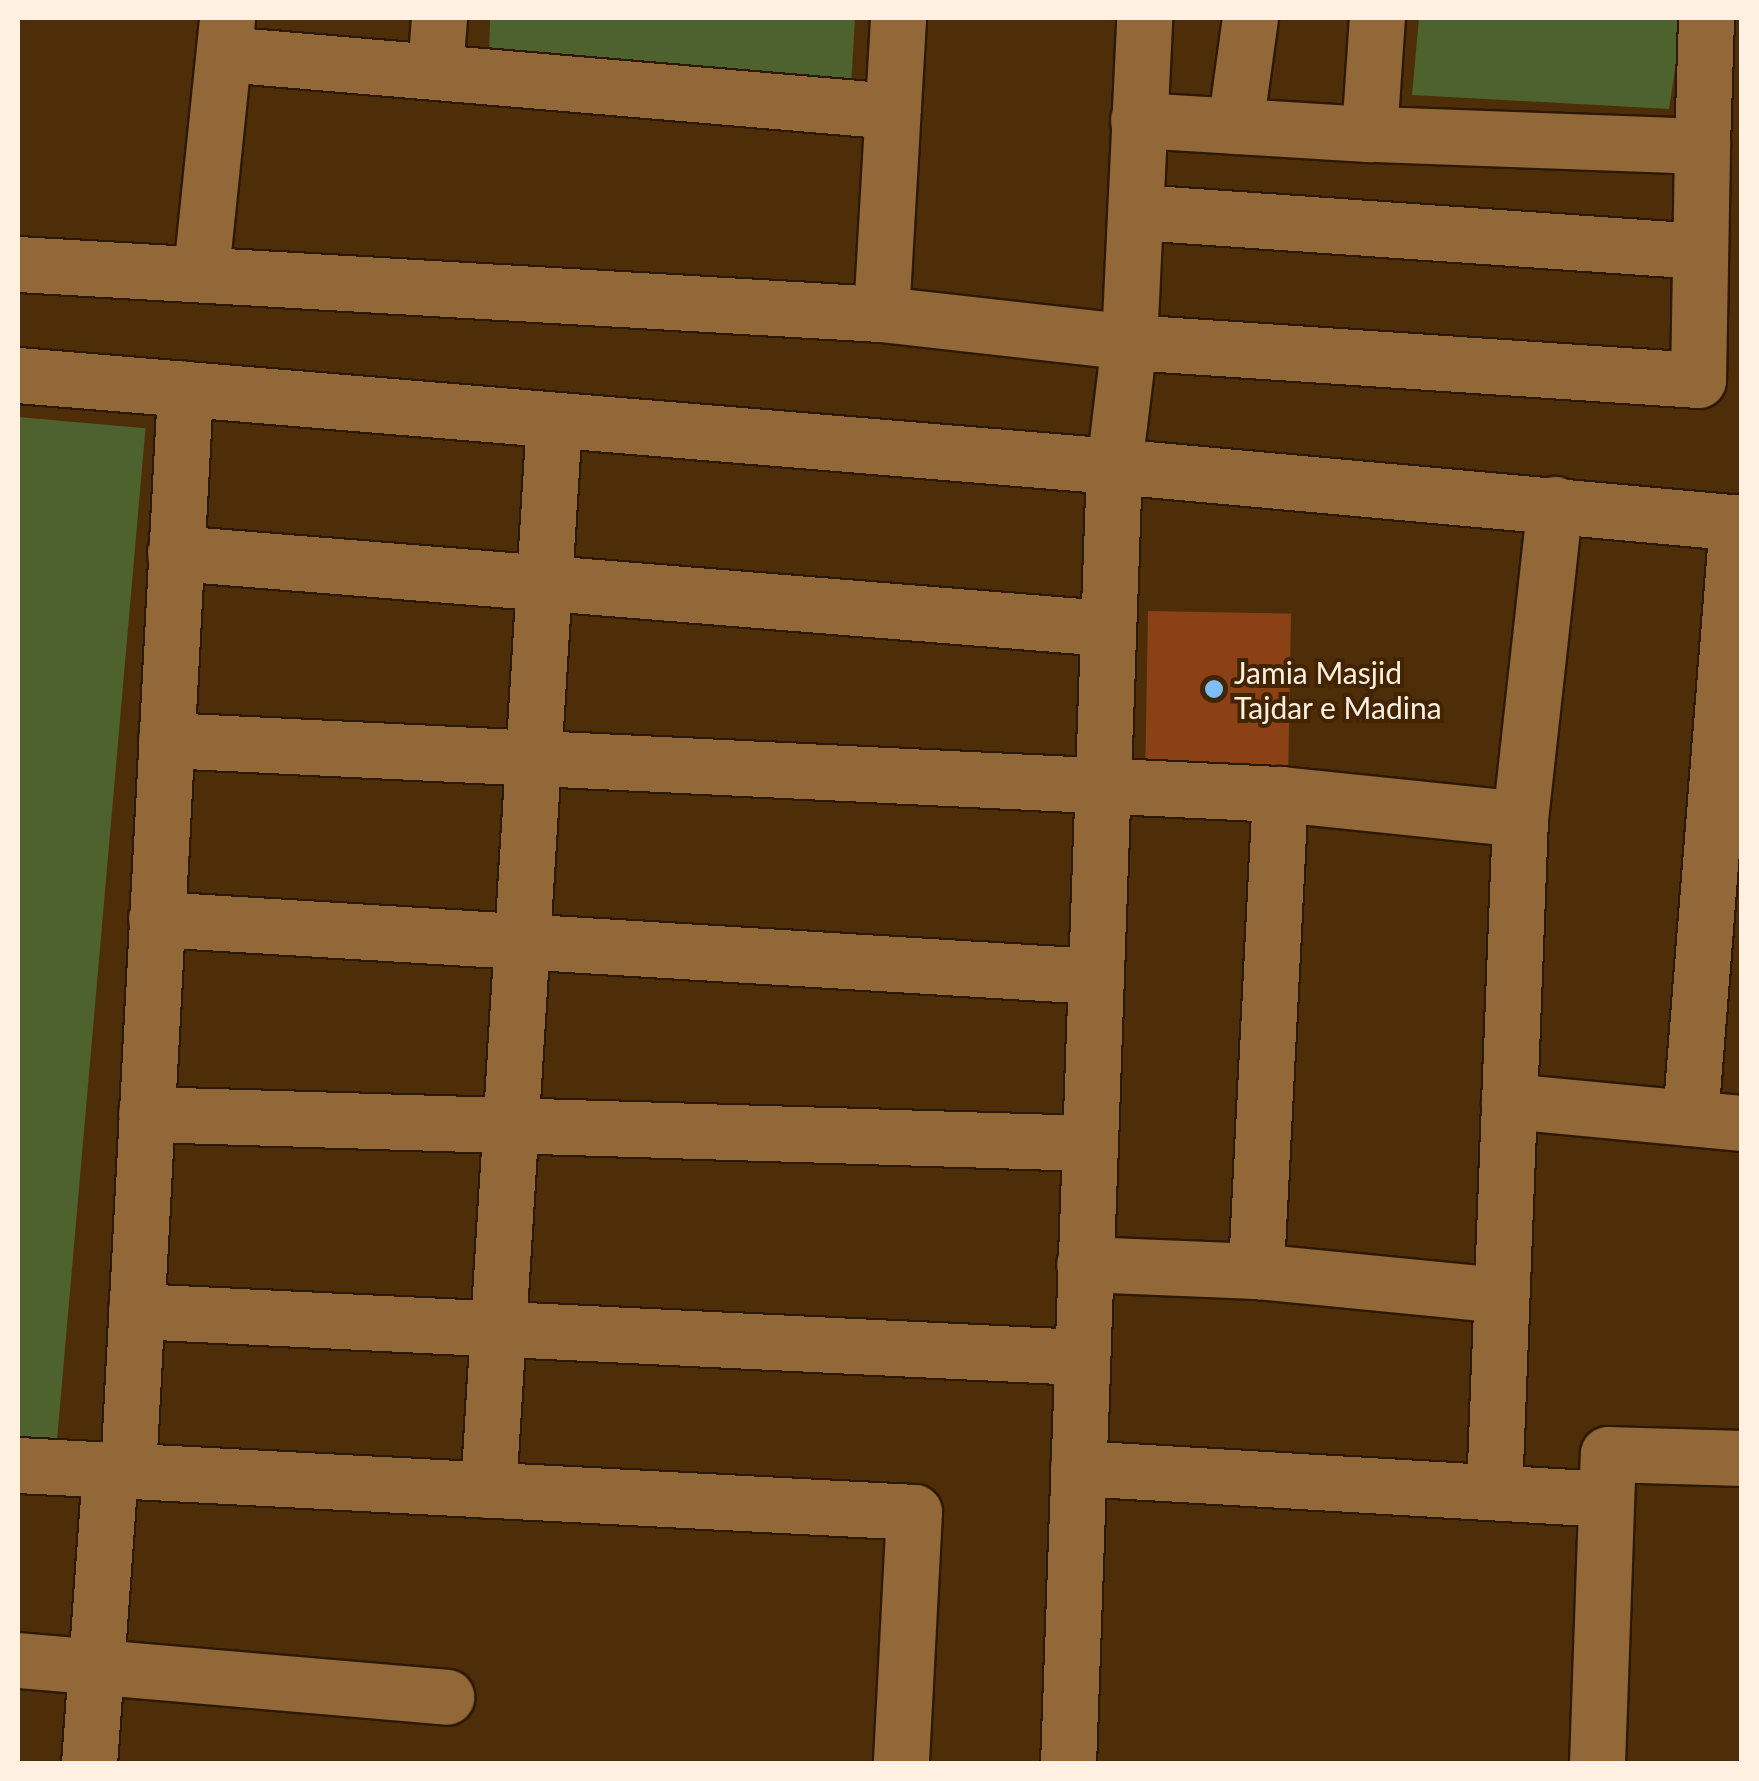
<!DOCTYPE html>
<html>
<head>
<meta charset="utf-8">
<style>
  body { margin:0 }
  #map { position:relative; width:1759px; height:1781px; overflow:hidden; background:#4d2e08; font-family:Lato,sans-serif }
  div>[style] { position:absolute }
  .green>* { inset:0; background:#4d622d; transform-origin:0 0 }
  .building>* { inset:0; background:#8a4116; transform-origin:0 0 }
  .roads { filter:drop-shadow(2px 0 #2d1801) drop-shadow(-2px 0 #2d1801) drop-shadow(0 2px #2d1801) drop-shadow(0 -2px #2d1801) }
  .minor>* { height:55px; margin:-27.5px; padding:0 27.5px; transform-origin:27.5px; border-radius:27.5px; background:#926839 }
  .dots>* { width:28px; height:28px; translate:-50% -50%; box-sizing:border-box; border:5px solid #422400; border-radius:50% }
  span { translate:-50% -50%; white-space:nowrap; text-align:center; line-height:1.15; -webkit-text-stroke:8px #422400; paint-order:stroke }
  .poi-label { font-size:30px; color:#fff0e1 }
  .left { translate:0 -50%; text-align:left }
  .frame { position:absolute; inset:0; border:20px solid #fff0e1; pointer-events:none }
</style>
</head>
<body>
<div id="map">
  <div class="green">
    <div style="clip-path:polygon(490px 18px,855px 18px,851px 86px,489px 56px)"></div>
    <div style="clip-path:polygon(1419px 18px,1683px 18px,1669px 109px,1412px 95px)"></div>
    <div style="left:18px;top:417px;width:128px;height:1024px;rotate:5deg"></div>
  </div>
  <div class="building">
    <div style="left:1148px;top:611px;width:143px;height:152px;rotate:1deg"></div>
  </div>
  <div class="roads">
    <div class="minor">
      <div style="left:224px;top:54px;width:671px;rotate:4.87deg"></div>
      <div style="left:435px;top:70px;width:52px;rotate:-85.6deg"></div>
      <div style="left:1138px;top:120px;width:231px;rotate:3.5deg"></div>
      <div style="left:1369px;top:134px;width:116px;rotate:-86.1deg"></div>
      <div style="left:1235px;top:126px;width:109px;rotate:-82.1deg"></div>
      <div style="left:1702px;top:146px;width:128px;rotate:-88.2deg"></div>
      <div style="left:1137px;top:212px;width:564px;rotate:3.96deg"></div>
      <div style="left:18px;top:264px;width:864px;rotate:3.32deg"></div>
      <div style="left:881px;top:314px;width:250px;rotate:6.4deg"></div>
      <div style="left:1129px;top:342px;width:570px;rotate:3.82deg"></div>
      <div style="left:1698px;top:380px;width:234px;rotate:-89deg"></div>
      <div style="left:1702px;top:146px;width:333px;rotate:-177.9deg"></div>
      <div style="left:201px;top:271px;width:254px;rotate:-84.1deg"></div>
      <div style="left:881px;top:314px;width:296px;rotate:-86.7deg"></div>
      <div style="left:18px;top:375px;width:1100px;rotate:4.75deg"></div>
      <div style="left:1114px;top:466px;width:125px;rotate:-83.1deg"></div>
      <div style="left:1129px;top:342px;width:324px;rotate:-87.3deg"></div>
      <div style="left:175px;top:553px;width:933px;rotate:4.61deg"></div>
      <div style="left:166px;top:740px;width:1115px;rotate:2.78deg"></div>
      <div style="left:1280px;top:794px;width:478px;rotate:92.9deg"></div>
      <div style="left:1256px;top:1271px;width:172px;rotate:-177.7deg"></div>
      <div style="left:1280px;top:794px;width:241px;rotate:5.9deg"></div>
      <div style="left:156px;top:919px;width:940px;rotate:3.48deg"></div>
      <div style="left:1509px;top:1101px;width:234px;rotate:5.4deg"></div>
      <div style="left:146px;top:1114px;width:942px;rotate:1.76deg"></div>
      <div style="left:1690px;top:1118px;width:598px;rotate:-85.49deg"></div>
      <div style="left:1256px;top:1271px;width:246px;rotate:5.6deg"></div>
      <div style="left:136px;top:1311px;width:946px;rotate:2.79deg"></div>
      <div style="left:18px;top:1465px;width:897px;rotate:3deg"></div>
      <div style="left:914px;top:1512px;width:252px;rotate:93deg"></div>
      <div style="left:1078px;top:1468px;width:529px;rotate:3.36deg"></div>
      <div style="left:128px;top:1471px;width:1084px;rotate:-86.98deg"></div>
      <div style="left:488px;top:1490px;width:1071px;rotate:-86.47deg"></div>
      <div style="left:1494px;top:1492px;width:674px;rotate:-87.79deg"></div>
      <div style="left:1520px;top:819px;width:317px;rotate:-83.7deg"></div>
      <div style="left:18px;top:1660px;width:430px;rotate:4.9deg"></div>
      <div style="left:89px;top:1764px;width:295px;rotate:-85.9deg"></div>
      <div style="left:1068px;top:1764px;width:1299px;rotate:-87.97deg"></div>
      <div style="left:1114px;top:466px;width:631px;rotate:5.19deg"></div>
      <div style="left:1597px;top:1764px;width:310px;rotate:-88deg"></div>
      <div style="left:1608px;top:1454px;width:134px;rotate:1.7deg"></div>
    </div>
  </div>
  <div class="dots">
    <div style="left:1214px;top:689px;background:#7dbef9"></div>
  </div>
  <div class="poi-label">
    <span class="left" style="left:1234px;top:689px">Jamia Masjid<br>Tajdar e Madina</span>
  </div>
  <div class="frame"></div>
</div>
</body>
</html>
